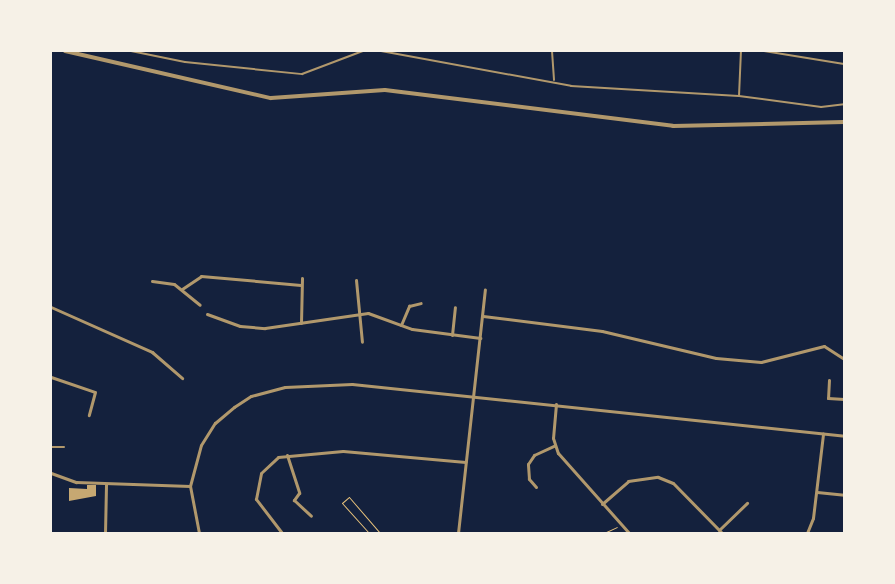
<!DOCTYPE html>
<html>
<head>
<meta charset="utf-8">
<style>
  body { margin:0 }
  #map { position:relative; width:895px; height:584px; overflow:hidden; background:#14213d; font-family:"Noto Sans",sans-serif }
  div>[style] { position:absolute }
  .building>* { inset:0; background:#c6a872 }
  .path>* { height:1px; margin:-0.5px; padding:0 0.5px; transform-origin:0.5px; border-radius:0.5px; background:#e5c07b }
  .service>* { height:2px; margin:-1px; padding:0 1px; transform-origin:1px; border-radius:1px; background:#b1986c }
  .minor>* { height:3px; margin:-1.5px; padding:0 1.5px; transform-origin:1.5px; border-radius:1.5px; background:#b1986c }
  .tertiary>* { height:4px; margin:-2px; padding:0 2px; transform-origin:2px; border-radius:2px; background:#b1986c }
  span { translate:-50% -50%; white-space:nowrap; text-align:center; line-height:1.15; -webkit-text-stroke:5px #f6f1e7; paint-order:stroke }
  .frame { position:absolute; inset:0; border:52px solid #f6f1e7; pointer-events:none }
</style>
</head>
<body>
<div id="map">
  <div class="building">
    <div style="clip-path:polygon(87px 485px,96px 485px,96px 496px,69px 501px,69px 488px,87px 489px)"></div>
  </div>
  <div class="path">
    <div style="left:369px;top:533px;width:40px;rotate:-132deg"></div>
    <div style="left:342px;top:503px;width:9px;rotate:-41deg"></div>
    <div style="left:349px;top:497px;width:48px;rotate:49.3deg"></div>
    <div style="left:604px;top:533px;width:14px;rotate:-25deg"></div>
  </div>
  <div class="service">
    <div style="left:131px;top:51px;width:55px;rotate:11.5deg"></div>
    <div style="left:185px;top:62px;width:118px;rotate:5.9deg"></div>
    <div style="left:302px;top:74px;width:65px;rotate:-20.7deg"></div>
    <div style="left:381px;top:51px;width:193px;rotate:10.4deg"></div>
    <div style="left:571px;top:86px;width:168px;rotate:3.4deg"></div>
    <div style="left:552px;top:51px;width:29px;rotate:86deg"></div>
    <div style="left:764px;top:51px;width:81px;rotate:9.2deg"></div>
    <div style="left:739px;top:96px;width:83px;rotate:7.6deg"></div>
    <div style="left:821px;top:107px;width:23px;rotate:-7deg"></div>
    <div style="left:739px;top:96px;width:45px;rotate:-87.5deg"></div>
    <div style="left:51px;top:447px;width:13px"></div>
  </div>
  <div class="minor">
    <div style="left:356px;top:280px;width:62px;rotate:84.5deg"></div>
    <div style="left:152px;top:281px;width:22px;rotate:8deg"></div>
    <div style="left:174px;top:284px;width:33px;rotate:39deg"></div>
    <div style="left:182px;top:289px;width:23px;rotate:-34deg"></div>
    <div style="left:201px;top:276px;width:100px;rotate:5.1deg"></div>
    <div style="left:51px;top:307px;width:111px;rotate:24deg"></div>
    <div style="left:152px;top:352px;width:40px;rotate:41deg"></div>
    <div style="left:207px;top:314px;width:35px;rotate:20deg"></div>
    <div style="left:240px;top:326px;width:25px;rotate:5deg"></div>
    <div style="left:265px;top:328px;width:104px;rotate:-8.3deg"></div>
    <div style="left:368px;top:313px;width:47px;rotate:20deg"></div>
    <div style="left:412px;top:329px;width:69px;rotate:7.5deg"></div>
    <div style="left:483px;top:316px;width:120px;rotate:7.2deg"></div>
    <div style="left:602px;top:331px;width:117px;rotate:13.3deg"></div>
    <div style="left:716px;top:358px;width:45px;rotate:5.1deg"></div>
    <div style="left:761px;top:362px;width:65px;rotate:-14.3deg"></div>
    <div style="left:824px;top:346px;width:24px;rotate:33deg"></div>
    <div style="left:301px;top:323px;width:45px;rotate:-88.7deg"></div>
    <div style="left:401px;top:325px;width:21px;rotate:-67deg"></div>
    <div style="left:409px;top:306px;width:12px;rotate:-14deg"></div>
    <div style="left:452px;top:335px;width:28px;rotate:-84deg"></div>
    <div style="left:51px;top:377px;width:46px;rotate:18.8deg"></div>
    <div style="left:95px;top:392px;width:24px;rotate:105deg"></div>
    <div style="left:829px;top:380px;width:18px;rotate:93deg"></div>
    <div style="left:828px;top:398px;width:16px;rotate:4deg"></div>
    <div style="left:556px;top:404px;width:34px;rotate:95deg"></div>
    <div style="left:553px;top:438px;width:16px;rotate:72deg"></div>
    <div style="left:558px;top:453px;width:107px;rotate:48.4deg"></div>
    <div style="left:287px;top:455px;width:40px;rotate:72deg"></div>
    <div style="left:299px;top:493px;width:9px;rotate:126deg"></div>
    <div style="left:294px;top:500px;width:23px;rotate:43deg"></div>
    <div style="left:51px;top:473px;width:27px;rotate:20deg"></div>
    <div style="left:76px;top:482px;width:114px;rotate:2deg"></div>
    <div style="left:536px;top:487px;width:11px;rotate:-131deg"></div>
    <div style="left:529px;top:479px;width:15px;rotate:-94deg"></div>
    <div style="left:528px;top:464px;width:11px;rotate:-56deg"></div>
    <div style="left:534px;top:455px;width:23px;rotate:-25deg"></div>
    <div style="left:817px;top:492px;width:27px;rotate:6deg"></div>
    <div style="left:602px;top:504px;width:35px;rotate:-41deg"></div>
    <div style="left:628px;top:481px;width:30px;rotate:-8deg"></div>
    <div style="left:658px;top:477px;width:16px;rotate:22deg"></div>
    <div style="left:673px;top:483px;width:70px;rotate:45.6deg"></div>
    <div style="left:719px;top:530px;width:39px;rotate:-44deg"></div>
    <div style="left:105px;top:533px;width:49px;rotate:-88.8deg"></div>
    <div style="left:199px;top:533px;width:48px;rotate:-100.8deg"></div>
    <div style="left:190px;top:486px;width:42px;rotate:-75deg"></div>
    <div style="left:201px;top:445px;width:26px;rotate:-58deg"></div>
    <div style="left:215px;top:423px;width:25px;rotate:-40deg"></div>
    <div style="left:234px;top:407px;width:20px;rotate:-33deg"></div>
    <div style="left:251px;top:396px;width:35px;rotate:-15deg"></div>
    <div style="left:285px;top:387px;width:67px;rotate:-2.6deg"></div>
    <div style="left:352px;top:384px;width:495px;rotate:6deg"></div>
    <div style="left:282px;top:533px;width:43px;rotate:-127.4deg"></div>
    <div style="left:256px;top:499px;width:26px;rotate:-79deg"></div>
    <div style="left:261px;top:473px;width:23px;rotate:-43deg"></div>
    <div style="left:278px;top:457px;width:65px;rotate:-5.3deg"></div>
    <div style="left:343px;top:451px;width:123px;rotate:5.1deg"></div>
    <div style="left:458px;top:533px;width:245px;rotate:-83.7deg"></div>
    <div style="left:807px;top:533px;width:16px;rotate:-68deg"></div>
    <div style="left:813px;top:518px;width:85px;rotate:-83.2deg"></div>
  </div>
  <div class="tertiary">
    <div style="left:65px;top:51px;width:211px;rotate:12.9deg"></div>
    <div style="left:271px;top:98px;width:114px;rotate:-4deg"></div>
    <div style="left:385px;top:90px;width:290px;rotate:7.1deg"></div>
    <div style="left:673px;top:126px;width:171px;rotate:-1.3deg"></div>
  </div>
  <div class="frame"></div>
</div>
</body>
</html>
